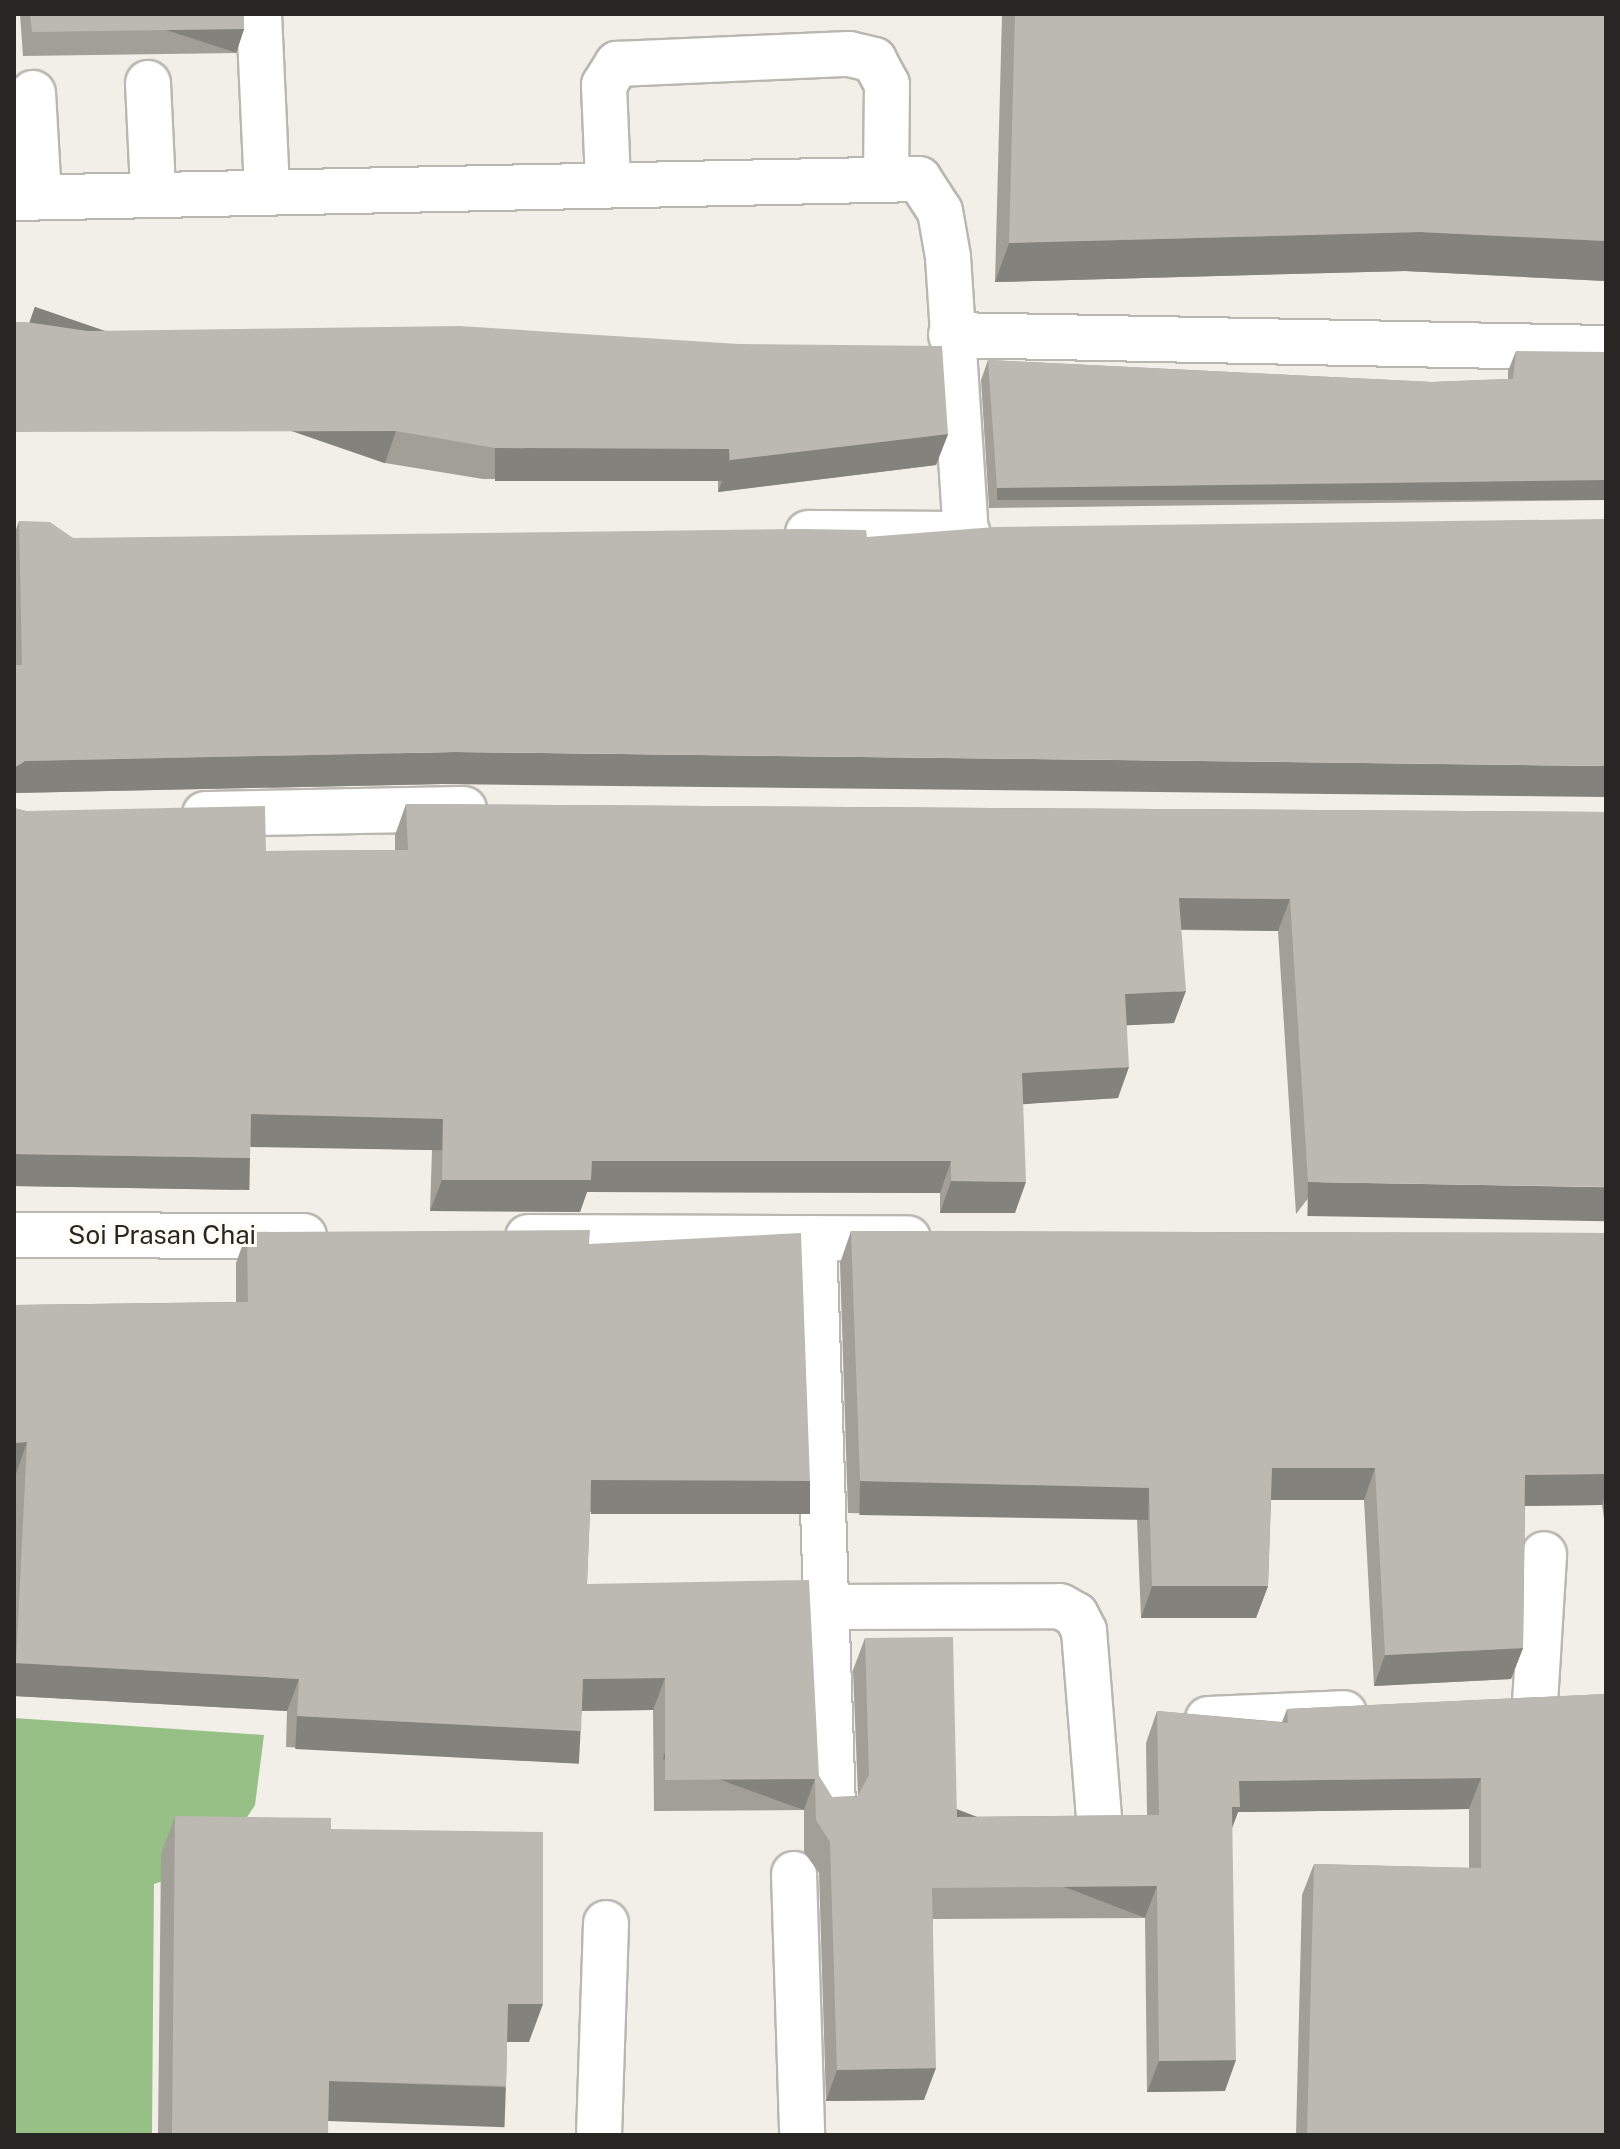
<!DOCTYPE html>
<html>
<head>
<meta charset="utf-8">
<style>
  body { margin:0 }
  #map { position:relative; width:1620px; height:2149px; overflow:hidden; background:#f2efe8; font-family:"Public Sans",sans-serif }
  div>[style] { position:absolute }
  .forest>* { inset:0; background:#97c087 }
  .roads { filter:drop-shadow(2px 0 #bab7b0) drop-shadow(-2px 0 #bab7b0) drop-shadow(0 2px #bab7b0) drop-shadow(0 -2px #bab7b0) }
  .minor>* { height:44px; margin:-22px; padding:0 22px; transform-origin:22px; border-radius:22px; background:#fff }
  .wall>* { inset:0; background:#a29f99 }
  .shaded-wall>* { inset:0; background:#84827d; transform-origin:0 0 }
  .building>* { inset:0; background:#bcb9b2 }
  span { translate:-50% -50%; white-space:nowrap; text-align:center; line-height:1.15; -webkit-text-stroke:6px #fffcf5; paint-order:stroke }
  .street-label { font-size:26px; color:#272623 }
  .frame { position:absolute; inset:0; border:16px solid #272623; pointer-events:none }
</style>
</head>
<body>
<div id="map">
  <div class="forest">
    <div style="clip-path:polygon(14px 1718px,264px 1735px,255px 1805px,217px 1863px,154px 1884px,152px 2135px,14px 2135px)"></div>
  </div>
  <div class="roads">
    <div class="minor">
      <div style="left:259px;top:14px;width:175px;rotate:87.4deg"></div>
      <div style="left:148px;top:83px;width:108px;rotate:87.3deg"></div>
      <div style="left:33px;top:93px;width:103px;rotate:86.7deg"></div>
      <div style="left:608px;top:181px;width:96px;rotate:-92.4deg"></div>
      <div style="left:604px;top:85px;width:25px;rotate:-58deg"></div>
      <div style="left:617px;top:64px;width:232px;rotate:-2.5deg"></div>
      <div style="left:849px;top:54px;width:26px;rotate:13deg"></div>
      <div style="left:874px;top:60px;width:27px;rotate:62deg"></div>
      <div style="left:887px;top:84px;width:90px;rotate:90.6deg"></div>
      <div style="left:14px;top:198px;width:905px;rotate:-1.2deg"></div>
      <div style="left:919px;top:179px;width:38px;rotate:57deg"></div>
      <div style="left:940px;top:211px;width:47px;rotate:80.1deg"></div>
      <div style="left:948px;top:257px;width:278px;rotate:86.3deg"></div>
      <div style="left:951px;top:335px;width:655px;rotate:1.14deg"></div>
      <div style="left:808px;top:533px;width:160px;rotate:0.4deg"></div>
      <div style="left:205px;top:814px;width:259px;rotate:-1.1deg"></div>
      <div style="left:14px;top:1235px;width:290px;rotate:0.2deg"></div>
      <div style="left:528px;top:1237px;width:380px;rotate:0.2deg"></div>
      <div style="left:814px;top:1238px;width:569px;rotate:88.09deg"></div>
      <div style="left:828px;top:1607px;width:232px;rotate:-0.2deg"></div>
      <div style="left:1060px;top:1606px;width:18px;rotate:29deg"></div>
      <div style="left:1076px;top:1615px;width:18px;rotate:63deg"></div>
      <div style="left:1084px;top:1631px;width:187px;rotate:85.4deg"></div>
      <div style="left:1535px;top:1703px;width:149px;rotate:-86.5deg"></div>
      <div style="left:1208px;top:1719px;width:136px;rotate:-2.5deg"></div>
      <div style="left:794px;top:1874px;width:261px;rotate:88.2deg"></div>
      <div style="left:599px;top:2135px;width:212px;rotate:-88.1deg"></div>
    </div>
  </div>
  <div class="wall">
    <div style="clip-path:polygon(20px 14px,244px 14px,244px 29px,236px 53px,23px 56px)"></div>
    <div style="clip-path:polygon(1002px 14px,1606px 14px,1606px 281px,1405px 271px,995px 282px)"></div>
    <div style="clip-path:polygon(88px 331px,948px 434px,936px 465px,718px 492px,718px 481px,483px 479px,385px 463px)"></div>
    <div style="clip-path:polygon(1516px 351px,1606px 500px,989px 508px,981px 380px,988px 360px,1432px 382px,1508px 379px,1508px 371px)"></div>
    <div style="clip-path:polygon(19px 521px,73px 538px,442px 784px,14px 793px,14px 535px)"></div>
    <div style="clip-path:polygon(406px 804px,1606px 812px,1296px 1214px,1278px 931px,1181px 930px,1174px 1023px,1127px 1025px,1118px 1098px,1023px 1104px,1015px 1213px,940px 1213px,940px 1193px,587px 1192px,580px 1212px,430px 1211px,432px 1150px,250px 1146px,239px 1190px,14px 1186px,14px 808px,26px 811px,266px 851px,395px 850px,395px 835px)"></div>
    <div style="clip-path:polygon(851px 1231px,1606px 1233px,1606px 1532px,1602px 1505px,1525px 1506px,1523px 1648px,1511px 1679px,1374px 1686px,1364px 1500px,1271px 1500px,1268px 1586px,1256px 1618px,1141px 1618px,1137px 1519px,848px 1513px,840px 1263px)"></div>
    <div style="clip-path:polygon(247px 1232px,589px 1244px,798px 1512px,590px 1512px,587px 1584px,819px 1776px,832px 1797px,858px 1796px,853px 1670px,865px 1638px,957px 1817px,1147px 1815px,1146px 1743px,1157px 1711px,1282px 1722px,1287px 1709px,1606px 1694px,1606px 2135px,1296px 2135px,1302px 1895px,1314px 1864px,1469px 1868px,1469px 1809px,1238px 1812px,1232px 1828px,1225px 2091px,1147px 2092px,1145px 1918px,933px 1919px,924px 2100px,826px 2101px,819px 1873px,804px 1852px,804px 1810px,654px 1811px,653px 1710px,582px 1711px,570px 1763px,286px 1747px,287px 1711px,14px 1696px,14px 1505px,16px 1474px,14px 1305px,236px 1302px,236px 1263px)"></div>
    <div style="clip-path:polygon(175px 1816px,331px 1829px,529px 2042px,507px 2042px,506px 2086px,493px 2124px,328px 2120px,328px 2135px,158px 2135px,161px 1854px)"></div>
  </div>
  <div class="shaded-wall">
    <div style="left:244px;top:29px;width:25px;height:212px;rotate:108deg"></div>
    <div style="clip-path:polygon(1420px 232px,1606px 241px,1606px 281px,1405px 271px,995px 282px,1009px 243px)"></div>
    <div style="left:396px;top:431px;width:34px;height:382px;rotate:109deg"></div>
    <div style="clip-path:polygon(948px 434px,936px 465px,718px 492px,730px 460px)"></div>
    <div style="left:495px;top:448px;width:234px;height:33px"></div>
    <div style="left:1606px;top:480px;width:20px;height:609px;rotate:90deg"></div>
    <div style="clip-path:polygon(454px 752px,1606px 766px,1606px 797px,442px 784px,14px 793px,14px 768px,25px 761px)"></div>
    <div style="clip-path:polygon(1179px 898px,1290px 899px,1278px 931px,1168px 929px)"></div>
    <div style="clip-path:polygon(1186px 991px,1174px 1023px,1113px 1026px,1125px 994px)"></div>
    <div style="clip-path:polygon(1129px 1067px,1118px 1098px,1011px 1105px,1022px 1073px)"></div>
    <div style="left:251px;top:1114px;width:192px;height:33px;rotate:1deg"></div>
    <div style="left:14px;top:1154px;width:236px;height:32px;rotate:1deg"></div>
    <div style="clip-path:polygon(592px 1161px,951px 1161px,940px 1193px,587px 1192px,580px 1212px,430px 1211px,442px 1180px)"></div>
    <div style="clip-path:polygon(951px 1181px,1026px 1182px,1015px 1213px,940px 1213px)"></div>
    <div style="left:1308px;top:1182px;width:298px;height:34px;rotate:1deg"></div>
    <div style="clip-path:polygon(27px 1442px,16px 1474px,14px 1474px,14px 1443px)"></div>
    <div style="clip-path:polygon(1272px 1468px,1375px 1468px,1364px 1500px,1261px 1500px)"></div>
    <div style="clip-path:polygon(1606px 1474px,1606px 1494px,1602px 1505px,1514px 1506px,1525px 1475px)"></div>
    <div style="left:591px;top:1480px;width:219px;height:34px"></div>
    <div style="left:860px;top:1481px;width:289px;height:34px;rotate:1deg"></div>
    <div style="clip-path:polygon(1152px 1586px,1268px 1586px,1256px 1618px,1141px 1618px)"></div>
    <div style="clip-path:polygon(1523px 1648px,1511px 1679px,1374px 1686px,1385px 1655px)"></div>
    <div style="clip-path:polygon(16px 1663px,299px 1679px,287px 1711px,14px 1696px,14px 1668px)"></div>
    <div style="clip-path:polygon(665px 1678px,653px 1710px,571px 1711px,583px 1679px)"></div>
    <div style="left:297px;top:1716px;width:284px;height:33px;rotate:3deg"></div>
    <div style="clip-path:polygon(1481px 1778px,1469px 1809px,1238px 1812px,1228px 1839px,1221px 1839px,1239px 1781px)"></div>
    <div style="left:815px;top:1779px;width:33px;height:150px;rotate:110deg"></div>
    <div style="left:1157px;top:1886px;width:34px;height:225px;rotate:111deg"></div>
    <div style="clip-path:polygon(508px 2004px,543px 2004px,529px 2042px,494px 2042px)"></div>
    <div style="clip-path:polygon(1236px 2060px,1225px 2091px,1147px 2092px,1159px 2061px)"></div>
    <div style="clip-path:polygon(936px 2068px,924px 2100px,826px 2101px,837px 2070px)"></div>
    <div style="left:329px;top:2081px;width:177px;height:40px;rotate:2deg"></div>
  </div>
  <div class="building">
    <div style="clip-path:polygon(30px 14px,244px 14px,244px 29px,32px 32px)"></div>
    <div style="clip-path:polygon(1015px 14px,1606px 14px,1606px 241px,1420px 232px,1009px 243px)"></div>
    <div style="clip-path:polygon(14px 322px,26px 322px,88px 331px,460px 326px,739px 344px,942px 346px,948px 434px,730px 460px,729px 449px,495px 448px,396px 431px,14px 432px)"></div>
    <div style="clip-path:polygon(1516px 351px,1606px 352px,1606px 480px,997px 488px,988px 360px,1432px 382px,1513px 379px)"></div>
    <div style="clip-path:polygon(1606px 519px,1606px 766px,454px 752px,25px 761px,14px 768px,14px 665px,22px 665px,19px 521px,50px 522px,73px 538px,802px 529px,866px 530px,867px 537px,995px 527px)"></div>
    <div style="clip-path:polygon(406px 804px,1606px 812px,1606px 1187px,1308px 1182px,1290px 899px,1179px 898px,1186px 991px,1125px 994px,1129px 1067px,1022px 1073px,1026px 1182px,951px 1181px,951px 1161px,592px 1161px,591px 1180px,442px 1180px,443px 1119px,251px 1114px,250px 1158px,14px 1154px,14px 808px,26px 811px,265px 806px,266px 851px,408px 850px)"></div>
    <div style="clip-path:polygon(590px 1230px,589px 1244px,801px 1233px,810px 1481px,591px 1480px,587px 1584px,809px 1580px,819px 1776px,832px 1797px,857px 1797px,869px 1775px,865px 1638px,953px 1637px,957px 1817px,1159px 1815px,1157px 1711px,1288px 1723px,1287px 1709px,1606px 1694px,1606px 2135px,1307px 2135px,1314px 1864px,1481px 1868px,1481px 1778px,1239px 1781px,1240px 1807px,1232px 1807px,1236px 2060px,1159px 2061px,1157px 1886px,932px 1888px,936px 2068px,837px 2070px,830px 1842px,816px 1820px,815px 1779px,665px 1780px,665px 1678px,583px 1679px,581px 1731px,297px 1716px,299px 1679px,16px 1663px,27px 1442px,14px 1443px,14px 1305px,248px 1302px,247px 1232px)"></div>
    <div style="clip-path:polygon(851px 1231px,1606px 1233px,1606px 1474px,1525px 1475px,1523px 1648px,1385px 1655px,1375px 1468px,1272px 1468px,1268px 1586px,1152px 1586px,1149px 1488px,860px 1481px)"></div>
    <div style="clip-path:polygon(175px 1816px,331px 1818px,331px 1829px,543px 1832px,543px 2004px,508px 2004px,506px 2086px,329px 2081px,328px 2135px,172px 2135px)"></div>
  </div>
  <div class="street-label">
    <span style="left:162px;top:1235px">Soi Prasan Chai</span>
  </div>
  <div class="frame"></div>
</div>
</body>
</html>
